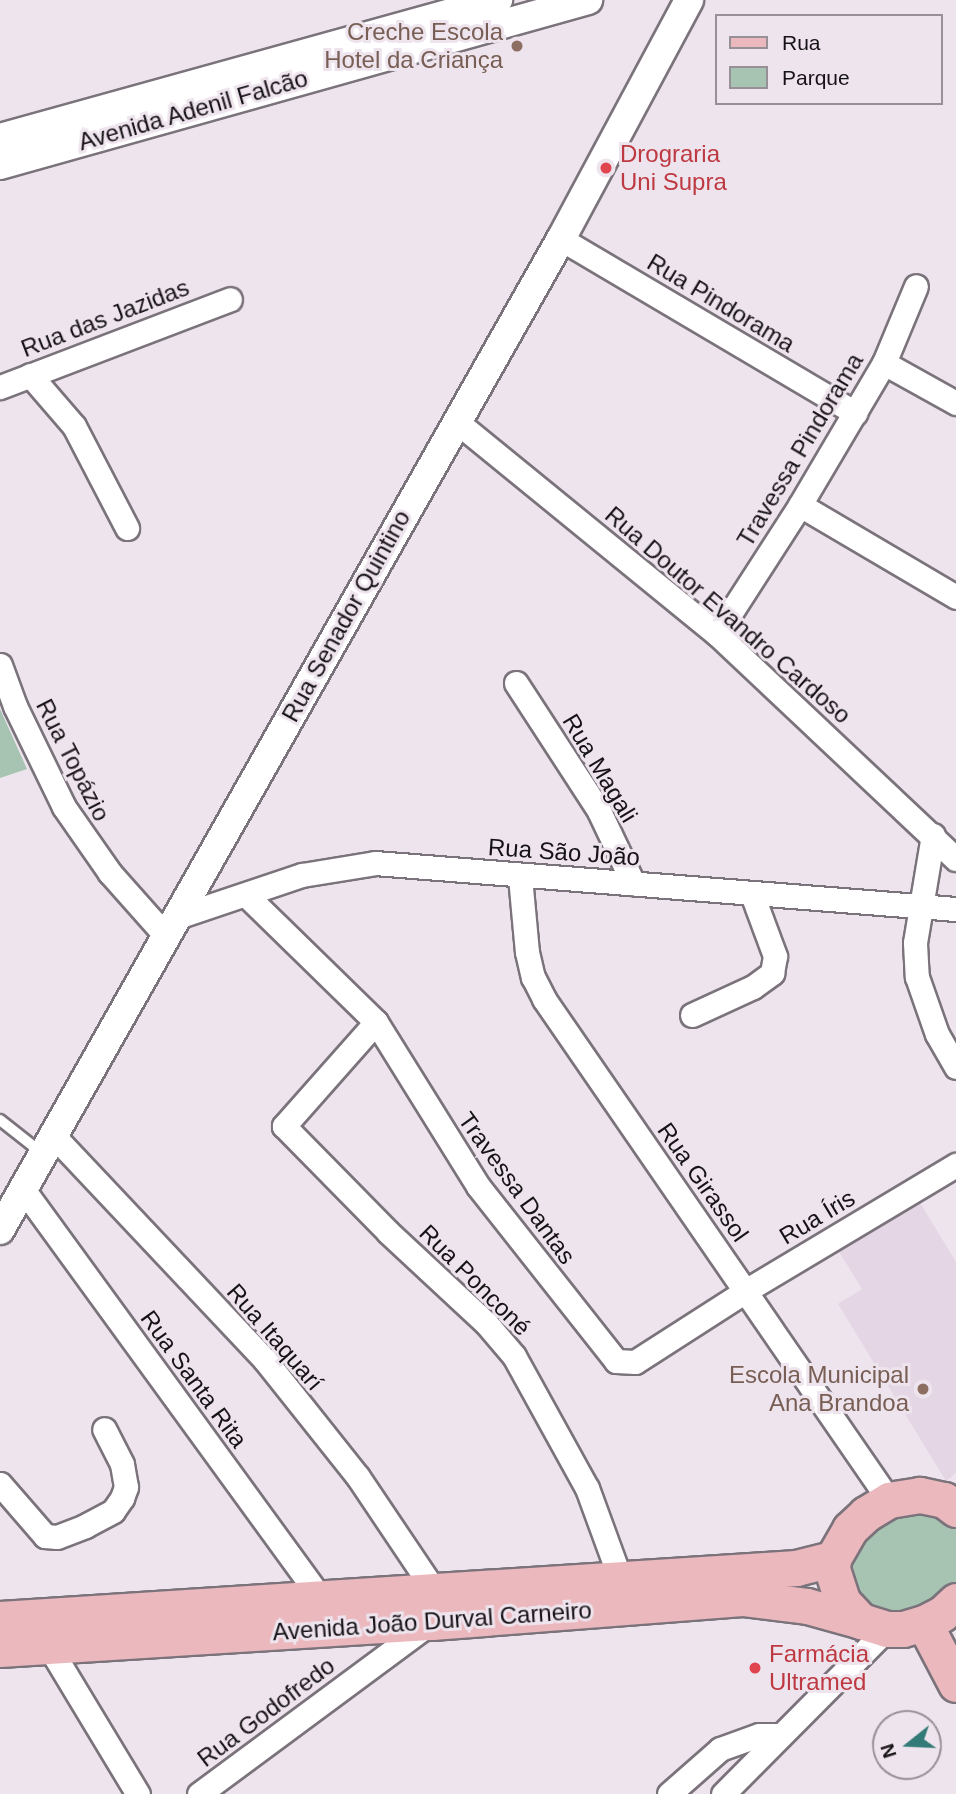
<!DOCTYPE html>
<html>
<head>
<meta charset="utf-8">
<style>
  body { margin:0 }
  #map { position:relative; width:956px; height:1794px; overflow:hidden; background:#eee4ed; font-family:Arial,sans-serif }
  div>[style] { position:absolute }
  .built>* { inset:0; background:#e5d6e5 }
  .green>* { inset:0; background:#a7c3b2 }
  .roads { filter:drop-shadow(2px 0 #7b737b) drop-shadow(-2px 0 #7b737b) drop-shadow(0 2px #7b737b) drop-shadow(0 -2px #7b737b) }
  .service>* { height:10px; margin:-5px; padding:0 5px; transform-origin:5px; border-radius:5px; background:#fff }
  .minor>* { height:23px; margin:-11.5px; padding:0 11.5px; transform-origin:11.5px; border-radius:11.5px; background:#fff }
  .tertiary>* { height:28px; margin:-14px; padding:0 14px; transform-origin:14px; border-radius:14px; background:#fff }
  .primary>* { height:35px; margin:-17.5px; padding:0 17.5px; transform-origin:17.5px; border-radius:17.5px; background:#ebb8bd }
  .dots>* { width:19px; height:19px; translate:-50% -50%; box-sizing:border-box; border:4px solid #eee4ed; border-radius:50% }
  span { translate:-50% -50%; white-space:nowrap; text-align:center; line-height:1.15; -webkit-text-stroke:6px #eee4ed; paint-order:stroke }
  .education-label { font-size:24px; color:#785e54 }
  .right { translate:-100% -50%; text-align:right }
  .street-label { font-size:24px; color:#161316 }
  .health-label { font-size:24px; color:#be3a42 }
  .left { translate:0 -50%; text-align:left }
  .legend { position:absolute; left:715px; top:14px; width:228px; height:91px; box-sizing:border-box; background:#eee4ed; border:2px solid #989097; margin:0; padding:9px 12px; list-style:none; font-size:21px; color:#161316 }
  .legend li { display:flex; align-items:center; gap:14px; height:35px }
  .legend b { width:35px; border:2px solid #989097 }
  .north { position:absolute; left:872px; top:1710px; width:70px; height:70px; box-sizing:border-box; background:#eee4ed; border:2px solid #989097; border-radius:50%; rotate:252deg; font-size:19px; font-weight:700; line-height:28px; text-align:center; color:#161316 }
  .north::after { content:''; display:block; margin:auto; width:24px; height:32px; background:#327b79; clip-path:polygon(50% 0,100% 100%,50% 72%,0 100%) }
</style>
</head>
<body>
<div id="map">
  <div class="built">
    <div style="clip-path:polygon(919px 1201px,956px 1262px,956px 1473px,946px 1481px,838px 1304px,862px 1289px,838px 1250px)"></div>
  </div>
  <div class="green">
    <div style="clip-path:polygon(0 709px,27px 769px,0 778px)"></div>
    <div style="clip-path:polygon(932px 1504px,956px 1524px,956px 1582px,940px 1602px,905px 1615px,869px 1613px,850px 1591px,852px 1542px,889px 1512px)"></div>
  </div>
  <div class="roads">
    <div class="service">
      <div style="left:0;top:1120px;width:53px;rotate:38.2deg"></div>
    </div>
    <div class="minor">
      <div style="left:561px;top:239px;width:342px;rotate:30.6deg"></div>
      <div style="left:884px;top:363px;width:82px;rotate:29.1deg"></div>
      <div style="left:30px;top:375px;width:67px;rotate:49.2deg"></div>
      <div style="left:74px;top:426px;width:115px;rotate:62.5deg"></div>
      <div style="left:0;top:387px;width:246px;rotate:-20.9deg"></div>
      <div style="left:457px;top:422px;width:335px;rotate:39.2deg"></div>
      <div style="left:717px;top:634px;width:328px;rotate:43.3deg"></div>
      <div style="left:800px;top:505px;width:181px;rotate:30.5deg"></div>
      <div style="left:717px;top:634px;width:153px;rotate:-57.2deg"></div>
      <div style="left:800px;top:505px;width:165px;rotate:-59.4deg"></div>
      <div style="left:884px;top:363px;width:83px;rotate:-67.4deg"></div>
      <div style="left:0;top:665px;width:44px;rotate:69.9deg"></div>
      <div style="left:15px;top:706px;width:112px;rotate:64.1deg"></div>
      <div style="left:64px;top:807px;width:80px;rotate:55.1deg"></div>
      <div style="left:110px;top:873px;width:84px;rotate:48.4deg"></div>
      <div style="left:516px;top:683px;width:153px;rotate:57deg"></div>
      <div style="left:599px;top:811px;width:80px;rotate:64.7deg"></div>
      <div style="left:933px;top:835px;width:109px;rotate:99.5deg"></div>
      <div style="left:915px;top:943px;width:34px;rotate:87deg"></div>
      <div style="left:917px;top:977px;width:60px;rotate:70.7deg"></div>
      <div style="left:937px;top:1034px;width:38px;rotate:60deg"></div>
      <div style="left:520px;top:877px;width:75px;rotate:84.7deg"></div>
      <div style="left:527px;top:952px;width:26px;rotate:77deg"></div>
      <div style="left:533px;top:977px;width:25px;rotate:63deg"></div>
      <div style="left:544px;top:999px;width:608px;rotate:55.45deg"></div>
      <div style="left:247px;top:896px;width:180px;rotate:44.3deg"></div>
      <div style="left:376px;top:1022px;width:193px;rotate:58.1deg"></div>
      <div style="left:478px;top:1186px;width:223px;rotate:51.7deg"></div>
      <div style="left:616px;top:1361px;width:19px;rotate:3deg"></div>
      <div style="left:635px;top:1362px;width:133px;rotate:-32.7deg"></div>
      <div style="left:747px;top:1290px;width:244px;rotate:-30.9deg"></div>
      <div style="left:177px;top:917px;width:132px;rotate:-18.6deg"></div>
      <div style="left:302px;top:875px;width:74px;rotate:-9.3deg"></div>
      <div style="left:375px;top:863px;width:583px;rotate:4.53deg"></div>
      <div style="left:692px;top:1015px;width:67px;rotate:-24.7deg"></div>
      <div style="left:753px;top:987px;width:24px;rotate:-36deg"></div>
      <div style="left:772px;top:973px;width:17px;rotate:-80deg"></div>
      <div style="left:775px;top:956px;width:66px;rotate:-110.4deg"></div>
      <div style="left:376px;top:1022px;width:139px;rotate:131.5deg"></div>
      <div style="left:284px;top:1126px;width:148px;rotate:45.5deg"></div>
      <div style="left:388px;top:1232px;width:134px;rotate:42.9deg"></div>
      <div style="left:486px;top:1323px;width:43px;rotate:49.7deg"></div>
      <div style="left:514px;top:1356px;width:151px;rotate:61.1deg"></div>
      <div style="left:587px;top:1488px;width:96px;rotate:69.9deg"></div>
      <div style="left:52px;top:1134px;width:311px;rotate:46.7deg"></div>
      <div style="left:265px;top:1360px;width:149px;rotate:51.5deg"></div>
      <div style="left:358px;top:1477px;width:140px;rotate:56.1deg"></div>
      <div style="left:23px;top:1189px;width:508px;rotate:53.96deg"></div>
      <div style="left:0;top:1484px;width:69px;rotate:49.1deg"></div>
      <div style="left:45px;top:1536px;width:12px;rotate:5deg"></div>
      <div style="left:57px;top:1537px;width:30px;rotate:-21deg"></div>
      <div style="left:85px;top:1526px;width:32px;rotate:-28deg"></div>
      <div style="left:113px;top:1511px;width:16px;rotate:-55deg"></div>
      <div style="left:122px;top:1498px;width:12px;rotate:-70deg"></div>
      <div style="left:126px;top:1487px;width:23px;rotate:-100deg"></div>
      <div style="left:122px;top:1464px;width:39px;rotate:-117deg"></div>
      <div style="left:48px;top:1645px;width:174px;rotate:58.9deg"></div>
      <div style="left:199px;top:1794px;width:287px;rotate:-36.5deg"></div>
      <div style="left:669px;top:1794px;width:68px;rotate:-41.4deg"></div>
      <div style="left:720px;top:1749px;width:41px;rotate:-19.7deg"></div>
      <div style="left:759px;top:1735px;width:22px"></div>
      <div style="left:723px;top:1794px;width:233px;rotate:-45.2deg"></div>
    </div>
    <div class="tertiary">
      <div style="left:0;top:138px;width:517px;rotate:-15.49deg"></div>
      <div style="left:0;top:165px;width:611px;rotate:-15.67deg"></div>
      <div style="left:0;top:1230px;width:1139px;rotate:-60.49deg"></div>
      <div style="left:561px;top:239px;width:271px;rotate:-61.8deg"></div>
    </div>
    <div class="primary">
      <div style="left:956px;top:1509px;width:15px;rotate:-143deg"></div>
      <div style="left:944px;top:1500px;width:25px;rotate:-168deg"></div>
      <div style="left:920px;top:1495px;width:31px;rotate:171deg"></div>
      <div style="left:889px;top:1500px;width:27px;rotate:149deg"></div>
      <div style="left:866px;top:1514px;width:22px;rotate:137deg"></div>
      <div style="left:850px;top:1529px;width:34px;rotate:120deg"></div>
      <div style="left:833px;top:1559px;width:10px;rotate:96deg"></div>
      <div style="left:832px;top:1569px;width:35px;rotate:72deg"></div>
      <div style="left:843px;top:1602px;width:26px;rotate:47deg"></div>
      <div style="left:861px;top:1621px;width:27px;rotate:17deg"></div>
      <div style="left:887px;top:1629px;width:16px"></div>
      <div style="left:903px;top:1629px;width:22px;rotate:-16deg"></div>
      <div style="left:924px;top:1623px;width:20px;rotate:-27deg"></div>
      <div style="left:942px;top:1614px;width:19px;rotate:-43deg"></div>
      <div style="left:0;top:1619px;width:798px;rotate:-3.67deg"></div>
      <div style="left:796px;top:1568px;width:38px;rotate:-14deg"></div>
      <div style="left:924px;top:1623px;width:69px;rotate:62.3deg"></div>
      <div style="left:0;top:1649px;width:433px;rotate:-3.6deg"></div>
      <div style="left:432px;top:1622px;width:311px;rotate:-4.4deg"></div>
      <div style="left:742px;top:1598px;width:65px;rotate:7deg"></div>
      <div style="left:807px;top:1606px;width:56px;rotate:15.5deg"></div>
    </div>
  </div>
  <div class="dots">
    <div style="left:517px;top:46px;background:#8d6e63"></div>
    <div style="left:606px;top:168px;background:#e0444e"></div>
    <div style="left:923px;top:1389px;background:#8d6e63"></div>
    <div style="left:755px;top:1668px;background:#e0444e"></div>
  </div>
  <div class="education-label">
    <span class="right" style="left:503px;top:46px">Creche Escola<br>Hotel da Criança</span>
    <span class="right" style="left:909px;top:1389px">Escola Municipal<br>Ana Brandoa</span>
  </div>
  <div class="street-label">
    <span style="left:193px;top:110px;rotate:-16deg">Avenida Adenil Falcão</span>
    <span style="left:721px;top:303px;rotate:31deg">Rua Pindorama</span>
    <span style="left:105px;top:318px;rotate:-21deg">Rua das Jazidas</span>
    <span style="left:800px;top:450px;rotate:-59deg">Travessa Pindorama</span>
    <span style="left:728px;top:615px;rotate:41deg">Rua Doutor Evandro Cardoso</span>
    <span style="left:346px;top:616px;rotate:-61deg">Rua Senador Quintino</span>
    <span style="left:73px;top:760px;rotate:63deg">Rua Topázio</span>
    <span style="left:600px;top:768px;rotate:59deg">Rua Magali</span>
    <span style="left:564px;top:852px;rotate:4deg">Rua São João</span>
    <span style="left:703px;top:1182px;rotate:55deg">Rua Girassol</span>
    <span style="left:517px;top:1188px;rotate:54deg">Travessa Dantas</span>
    <span style="left:817px;top:1217px;rotate:-31deg">Rua Íris</span>
    <span style="left:475px;top:1280px;rotate:45deg">Rua Ponconé</span>
    <span style="left:275px;top:1337px;rotate:49deg">Rua Itaquarí</span>
    <span style="left:194px;top:1379px;rotate:54deg">Rua Santa Rita</span>
    <span style="left:432px;top:1621px;rotate:-4deg">Avenida João Durval Carneiro</span>
    <span style="left:266px;top:1712px;rotate:-37deg">Rua Godofredo</span>
  </div>
  <div class="health-label">
    <span class="left" style="left:620px;top:168px">Drograria<br>Uni Supra</span>
    <span class="left" style="left:769px;top:1668px">Farmácia<br>Ultramed</span>
  </div>
  <ul class="legend">
  <li><b style="height:9px;background:#ebb8bd"></b>Rua</li>
  <li><b style="height:19px;background:#a7c3b2"></b>Parque</li>
  </ul>
  <div class="north">N</div>
</div>
</body>
</html>
